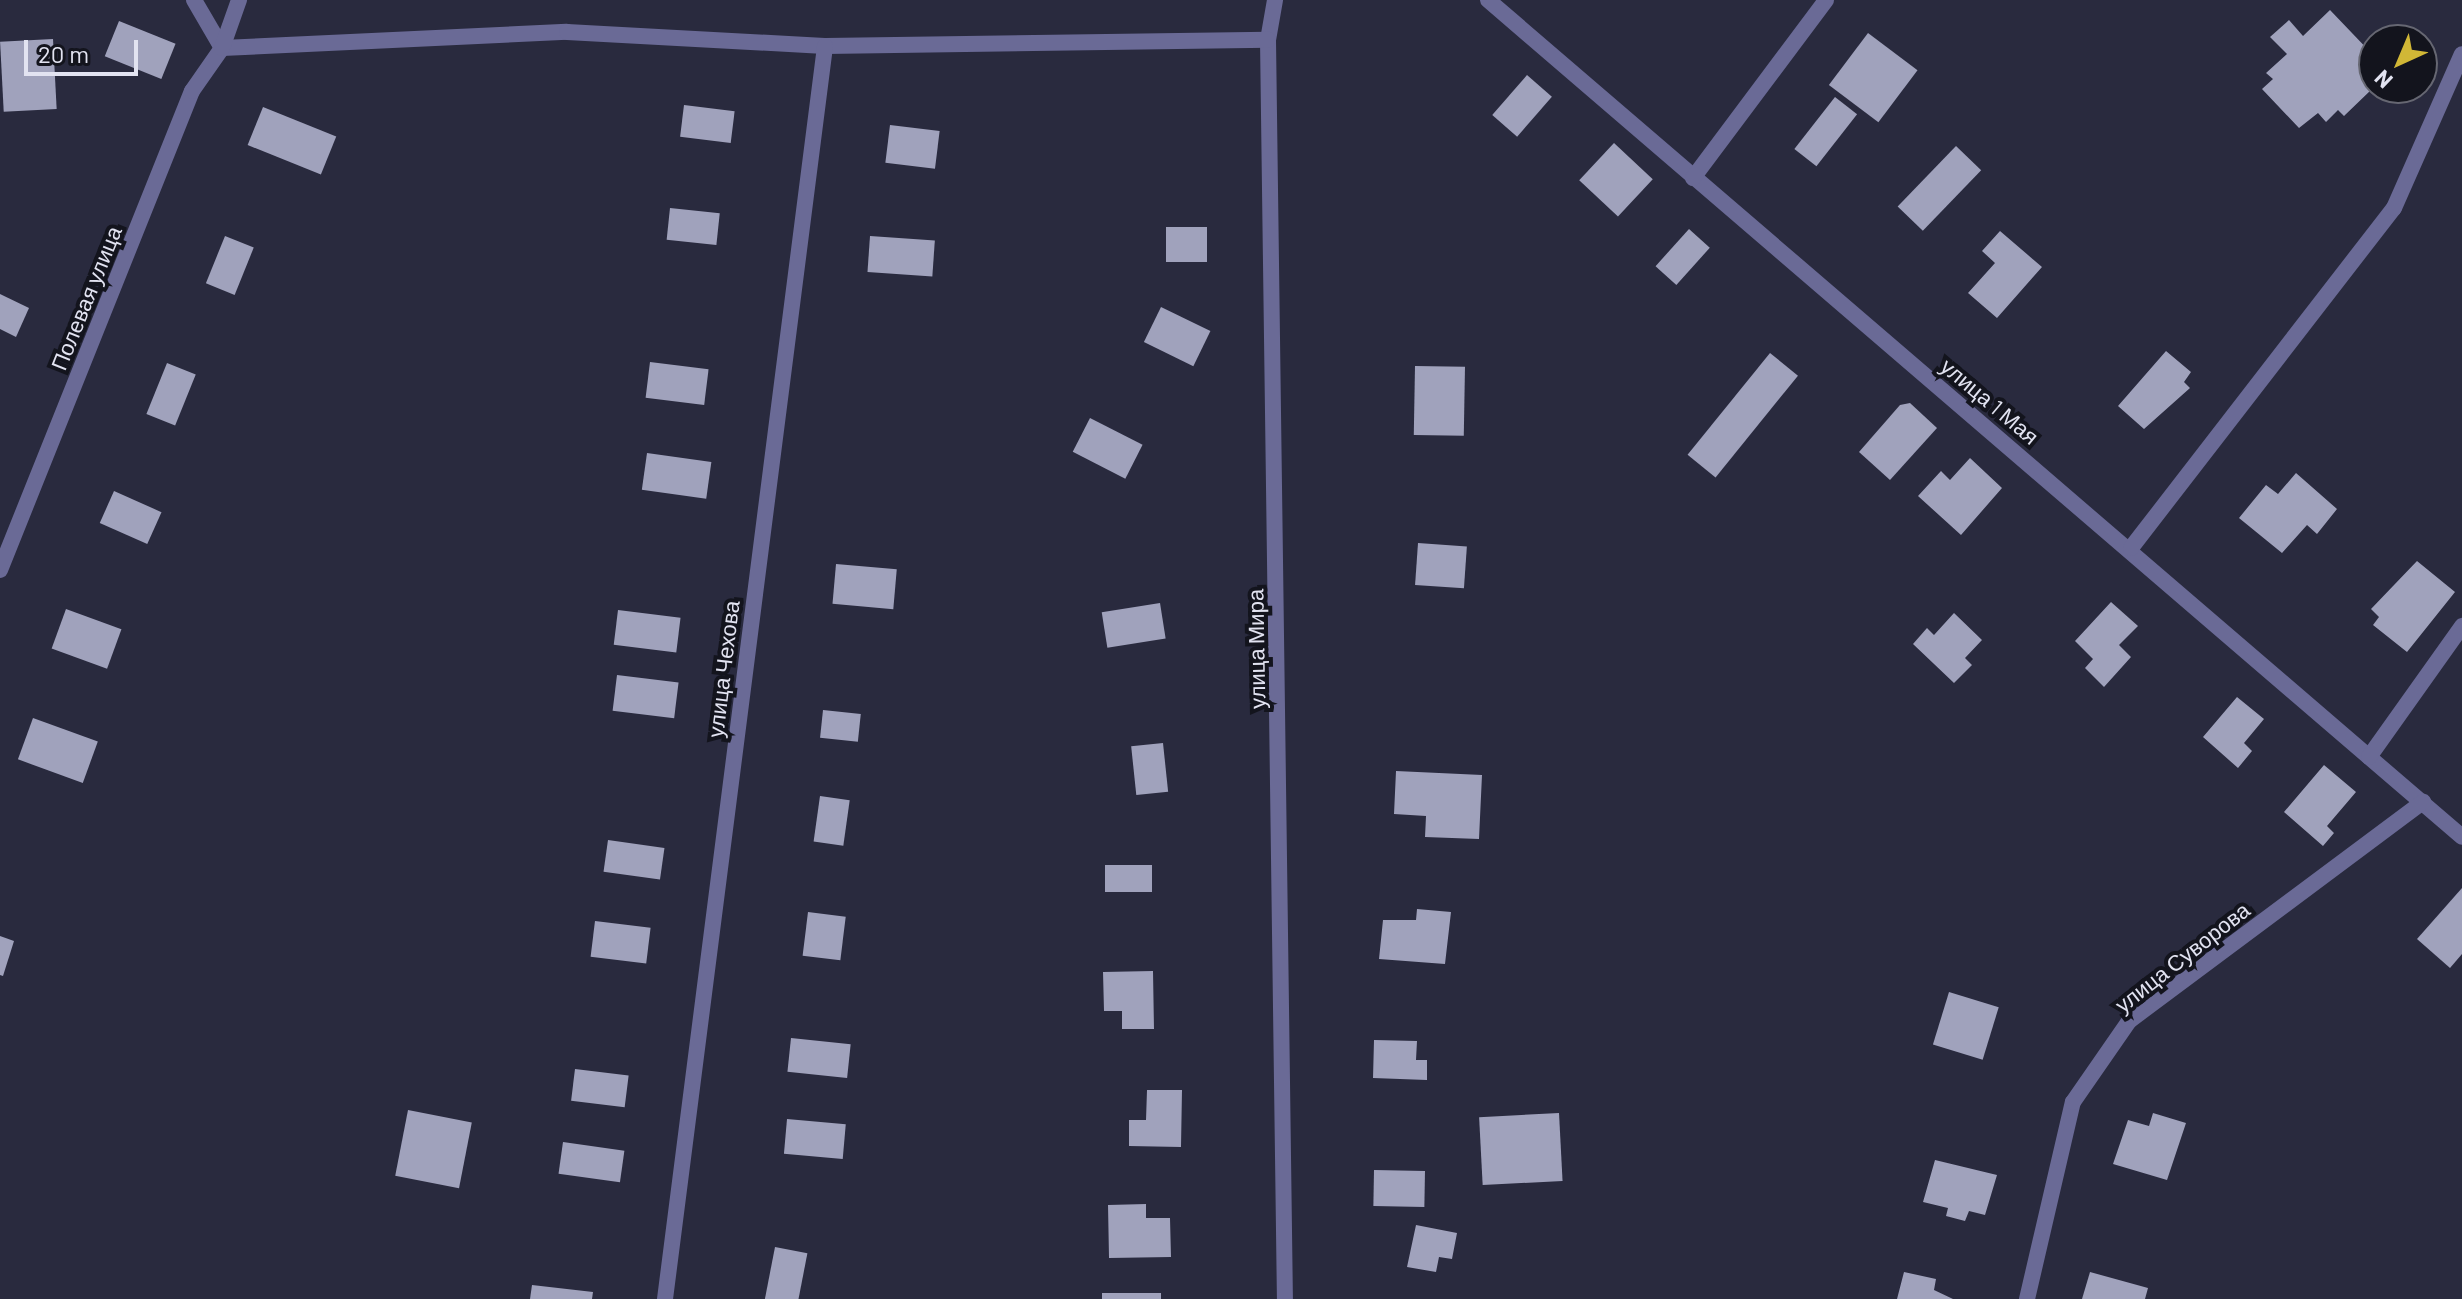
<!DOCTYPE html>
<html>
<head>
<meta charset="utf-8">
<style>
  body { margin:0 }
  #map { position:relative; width:2462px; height:1299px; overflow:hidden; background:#292a3e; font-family:Barlow,sans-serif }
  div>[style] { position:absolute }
  .building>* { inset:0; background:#a0a2bc; transform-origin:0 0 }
  .service>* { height:16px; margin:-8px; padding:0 8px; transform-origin:8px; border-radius:8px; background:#6a6a96 }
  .minor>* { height:16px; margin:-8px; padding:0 8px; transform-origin:8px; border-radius:8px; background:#6a6a96 }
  span { translate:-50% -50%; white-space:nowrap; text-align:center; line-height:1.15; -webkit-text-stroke:8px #13141d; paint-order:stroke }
  .street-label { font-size:22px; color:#e2e3f1 }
  .north { position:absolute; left:2358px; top:24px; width:80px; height:80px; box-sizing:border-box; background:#13141d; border:2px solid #666772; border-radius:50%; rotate:224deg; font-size:22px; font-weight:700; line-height:32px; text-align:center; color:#e2e3f1 }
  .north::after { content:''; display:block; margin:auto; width:28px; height:36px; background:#d1b736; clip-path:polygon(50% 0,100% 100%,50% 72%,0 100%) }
  .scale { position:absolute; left:24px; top:40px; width:114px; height:36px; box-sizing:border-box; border:4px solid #e2e3f1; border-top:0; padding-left:10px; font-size:24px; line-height:28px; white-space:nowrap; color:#e2e3f1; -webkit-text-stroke:6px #13141d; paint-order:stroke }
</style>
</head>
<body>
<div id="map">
  <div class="building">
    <div style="clip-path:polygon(2330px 10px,2374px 56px,2374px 75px,2365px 83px,2371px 90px,2344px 116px,2338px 110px,2326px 122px,2318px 113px,2299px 128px,2262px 89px,2273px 79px,2266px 73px,2287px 54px,2270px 37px,2289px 20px,2303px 36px)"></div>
    <div style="left:119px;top:21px;width:61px;height:38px;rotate:22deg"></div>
    <div style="left:1868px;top:33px;width:62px;height:65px;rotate:37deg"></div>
    <div style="left:53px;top:39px;width:70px;height:53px;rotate:87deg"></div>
    <div style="left:1527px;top:75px;width:33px;height:53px;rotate:41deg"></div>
    <div style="left:1835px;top:97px;width:28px;height:66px;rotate:38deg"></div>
    <div style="left:684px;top:105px;width:51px;height:32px;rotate:7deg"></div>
    <div style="left:263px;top:107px;width:79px;height:41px;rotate:22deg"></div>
    <div style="left:890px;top:125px;width:50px;height:38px;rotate:7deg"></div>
    <div style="left:1614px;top:143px;width:53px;height:51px;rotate:43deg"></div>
    <div style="left:1956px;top:146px;width:35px;height:84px;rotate:44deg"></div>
    <div style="left:670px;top:208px;width:50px;height:32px;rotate:6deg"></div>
    <div style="left:1166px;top:227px;width:41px;height:35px"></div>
    <div style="left:1689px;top:229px;width:28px;height:50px;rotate:42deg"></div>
    <div style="clip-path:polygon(2000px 231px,2042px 267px,1997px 318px,1968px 293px,1995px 263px,1982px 251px)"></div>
    <div style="left:225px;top:236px;width:31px;height:51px;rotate:22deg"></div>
    <div style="left:870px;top:236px;width:65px;height:36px;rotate:4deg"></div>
    <div style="clip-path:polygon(0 294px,29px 308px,16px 337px,0 329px)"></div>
    <div style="left:1161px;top:307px;width:55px;height:39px;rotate:26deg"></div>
    <div style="clip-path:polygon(2166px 351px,2191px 372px,2184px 382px,2190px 388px,2144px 429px,2118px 406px)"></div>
    <div style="left:1770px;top:353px;width:36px;height:131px;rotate:39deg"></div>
    <div style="left:650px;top:362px;width:59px;height:36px;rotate:7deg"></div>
    <div style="left:167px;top:363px;width:31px;height:55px;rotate:22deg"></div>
    <div style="left:1415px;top:366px;width:50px;height:69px;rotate:1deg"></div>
    <div style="clip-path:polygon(1910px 403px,1937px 428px,1890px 480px,1859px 452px,1900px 405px)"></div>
    <div style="left:1090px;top:418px;width:59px;height:38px;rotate:27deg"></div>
    <div style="left:647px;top:453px;width:65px;height:37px;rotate:8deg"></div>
    <div style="clip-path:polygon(1970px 458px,2002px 488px,1961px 535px,1918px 496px,1941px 471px,1950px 480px)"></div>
    <div style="clip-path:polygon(2296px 473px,2337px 509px,2317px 534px,2307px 525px,2282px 553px,2239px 518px,2266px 485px,2278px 494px)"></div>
    <div style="left:114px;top:491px;width:52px;height:35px;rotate:24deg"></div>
    <div style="left:1418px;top:543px;width:49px;height:42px;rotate:4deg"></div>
    <div style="clip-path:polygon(2417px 561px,2455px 592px,2407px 652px,2373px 625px,2379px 617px,2371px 609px)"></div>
    <div style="left:836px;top:564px;width:61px;height:40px;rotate:5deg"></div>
    <div style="clip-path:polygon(2111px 602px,2138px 626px,2119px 645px,2131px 657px,2104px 687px,2085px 668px,2093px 659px,2075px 641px)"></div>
    <div style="left:1160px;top:603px;width:36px;height:59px;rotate:81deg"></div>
    <div style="left:66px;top:609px;width:59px;height:42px;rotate:20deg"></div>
    <div style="left:618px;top:610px;width:63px;height:35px;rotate:7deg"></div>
    <div style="clip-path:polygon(1954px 613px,1982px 640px,1965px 658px,1972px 665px,1954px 683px,1913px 644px,1927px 628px,1934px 635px)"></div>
    <div style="left:617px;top:675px;width:62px;height:36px;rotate:7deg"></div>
    <div style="clip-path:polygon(2237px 697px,2264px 719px,2244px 743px,2252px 751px,2238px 768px,2203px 737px)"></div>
    <div style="left:823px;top:710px;width:38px;height:28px;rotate:6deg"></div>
    <div style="left:33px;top:718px;width:69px;height:44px;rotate:20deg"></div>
    <div style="left:1163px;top:743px;width:49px;height:32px;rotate:84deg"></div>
    <div style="clip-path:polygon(2324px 765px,2356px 792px,2327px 826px,2334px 833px,2323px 846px,2284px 812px)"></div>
    <div style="clip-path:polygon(1396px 771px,1482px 775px,1479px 839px,1425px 837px,1426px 816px,1394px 814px)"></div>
    <div style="left:820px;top:796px;width:30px;height:46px;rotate:8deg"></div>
    <div style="left:608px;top:840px;width:57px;height:32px;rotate:8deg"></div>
    <div style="left:1105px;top:865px;width:47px;height:27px"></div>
    <div style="clip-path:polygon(2462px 888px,2462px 954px,2450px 968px,2417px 939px)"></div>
    <div style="clip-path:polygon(1417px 909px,1451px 912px,1445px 964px,1379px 959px,1383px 920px,1416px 920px)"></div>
    <div style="left:808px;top:912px;width:38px;height:44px;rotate:7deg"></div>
    <div style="left:595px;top:921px;width:56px;height:36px;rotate:7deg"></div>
    <div style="clip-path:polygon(0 936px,14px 941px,3px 976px,0 975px)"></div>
    <div style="clip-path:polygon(1153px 971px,1154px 1029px,1122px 1029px,1122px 1011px,1104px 1011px,1103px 972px)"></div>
    <div style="left:1949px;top:992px;width:52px;height:55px;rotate:17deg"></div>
    <div style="left:791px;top:1038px;width:60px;height:34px;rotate:6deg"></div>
    <div style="clip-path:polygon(1374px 1040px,1417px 1041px,1416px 1060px,1427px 1060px,1427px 1080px,1373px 1078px)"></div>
    <div style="left:575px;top:1069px;width:54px;height:32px;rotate:7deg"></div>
    <div style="clip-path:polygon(1147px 1090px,1182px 1090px,1181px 1147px,1129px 1146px,1129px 1120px,1146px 1120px)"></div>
    <div style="left:408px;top:1110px;width:65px;height:67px;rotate:11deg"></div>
    <div style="left:1559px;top:1113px;width:68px;height:80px;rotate:87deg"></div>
    <div style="clip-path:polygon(2153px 1113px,2186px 1123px,2167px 1180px,2113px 1164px,2128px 1120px,2149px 1126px)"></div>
    <div style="left:787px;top:1119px;width:59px;height:35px;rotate:5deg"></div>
    <div style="left:563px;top:1142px;width:62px;height:32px;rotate:8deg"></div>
    <div style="clip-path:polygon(1935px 1160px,1997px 1175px,1985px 1215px,1969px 1211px,1965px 1221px,1946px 1216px,1948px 1208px,1923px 1202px)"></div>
    <div style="left:1374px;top:1170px;width:51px;height:36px;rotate:1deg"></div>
    <div style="clip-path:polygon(1146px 1204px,1146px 1218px,1170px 1218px,1171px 1257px,1109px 1258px,1108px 1205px)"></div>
    <div style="clip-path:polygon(1416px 1225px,1457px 1233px,1452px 1259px,1439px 1257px,1436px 1272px,1407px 1267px)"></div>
    <div style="left:775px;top:1247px;width:33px;height:53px;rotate:11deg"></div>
    <div style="clip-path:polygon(1904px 1272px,1936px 1279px,1934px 1290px,1953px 1299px,1897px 1299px)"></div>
    <div style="clip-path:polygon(2090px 1272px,2148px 1288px,2145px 1299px,2082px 1299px)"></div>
    <div style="clip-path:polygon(532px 1285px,593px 1292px,592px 1299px,530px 1299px)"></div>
    <div style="left:1102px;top:1293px;width:59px;height:6px"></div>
  </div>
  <div class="service">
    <div style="left:194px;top:0;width:56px;rotate:59.7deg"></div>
  </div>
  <div class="minor">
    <div style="left:1275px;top:0;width:41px;rotate:99.9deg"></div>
    <div style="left:1268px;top:40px;width:1259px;rotate:89.23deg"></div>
    <div style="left:1488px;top:0;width:1284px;rotate:40.67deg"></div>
    <div style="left:222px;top:48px;width:345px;rotate:-2.7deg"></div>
    <div style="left:567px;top:32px;width:258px;rotate:3.1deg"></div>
    <div style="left:825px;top:46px;width:443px;rotate:-0.8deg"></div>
    <div style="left:1693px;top:178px;width:222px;rotate:-53.2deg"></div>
    <div style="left:2131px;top:548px;width:430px;rotate:-52.3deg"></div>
    <div style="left:2394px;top:208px;width:168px;rotate:-66.2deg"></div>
    <div style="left:0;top:570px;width:516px;rotate:-68.16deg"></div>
    <div style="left:192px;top:91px;width:52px;rotate:-55.1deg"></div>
    <div style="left:222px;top:48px;width:51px;rotate:-70.5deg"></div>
    <div style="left:2369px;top:757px;width:161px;rotate:-54.6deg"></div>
    <div style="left:665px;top:1299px;width:1263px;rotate:-82.72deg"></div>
    <div style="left:2027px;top:1299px;width:202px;rotate:-76.9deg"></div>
    <div style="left:2073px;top:1102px;width:98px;rotate:-55.3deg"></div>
    <div style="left:2129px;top:1021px;width:367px;rotate:-36.7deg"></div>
  </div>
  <div class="street-label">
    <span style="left:86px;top:298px;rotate:-68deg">Полевая улица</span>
    <span style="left:1990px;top:401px;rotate:40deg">улица 1 Мая</span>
    <span style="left:1256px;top:649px;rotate:-91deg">улица Мира</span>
    <span style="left:723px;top:669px;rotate:-83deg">улица Чехова</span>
    <span style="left:2182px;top:957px;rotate:-38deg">улица Суворова</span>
  </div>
  <div class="north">N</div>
  <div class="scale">20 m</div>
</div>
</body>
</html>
